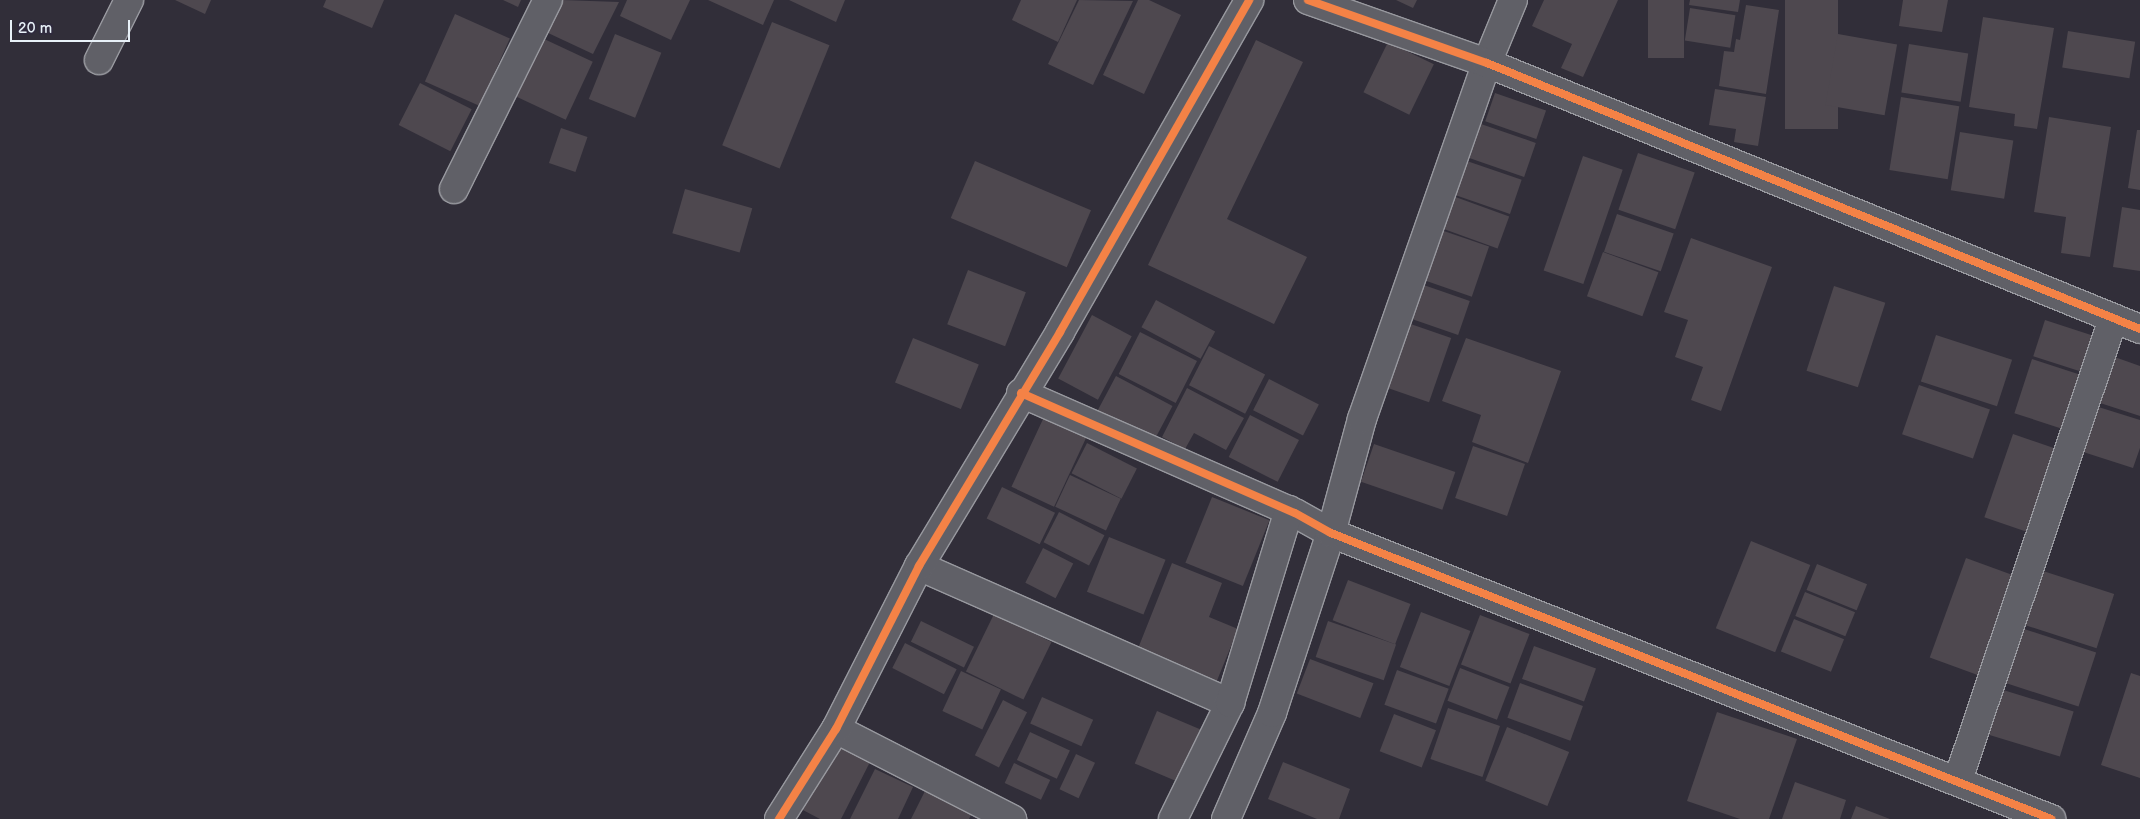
<!DOCTYPE html>
<html>
<head>
<meta charset="utf-8">
<style>
  body { margin:0 }
  #map { position:relative; width:2140px; height:819px; overflow:hidden; background:#312e39; font-family:"Balsamiq Sans",sans-serif }
  div>[style] { position:absolute }
  .building>* { inset:0; background:#4e484f; transform-origin:0 0 }
  .roads { filter:drop-shadow(1px 0 #98999f) drop-shadow(-1px 0 #98999f) drop-shadow(0 1px #98999f) drop-shadow(0 -1px #98999f) }
  .street>* { height:28px; margin:-14px; padding:0 14px; transform-origin:14px; border-radius:14px; background:#606067 }
  .secondary>* { height:28px; margin:-14px; padding:0 14px; transform-origin:14px; border-radius:14px; background:#606067 }
  .cycleway>* { height:8px; margin:-4px; padding:0 4px; transform-origin:4px; border-radius:4px; background:#f48246 }
  span { translate:-50% -50%; white-space:nowrap; text-align:center; line-height:1.15; -webkit-text-stroke:4.5px #2f2a3d; paint-order:stroke }
  .scale { position:absolute; left:10px; top:20px; width:120px; height:22px; box-sizing:border-box; border:2px solid #e8f1f8; border-top:0; padding-left:6px; font-size:15px; line-height:18px; white-space:nowrap; color:#e8f1f8; -webkit-text-stroke:4px #2f2a3d; paint-order:stroke }
</style>
</head>
<body>
<div id="map">
  <div class="building">
    <div style="clip-path:polygon(175px 0,211px 0,205px 14px)"></div>
    <div style="clip-path:polygon(326px 0,384px 0,372px 28px,323px 7px)"></div>
    <div style="clip-path:polygon(503px 0,521px 0,518px 7px)"></div>
    <div style="clip-path:polygon(562px 0,619px 2px,593px 54px,546px 32px)"></div>
    <div style="clip-path:polygon(627px 0,690px 0,671px 40px,620px 16px)"></div>
    <div style="clip-path:polygon(708px 0,774px 0,763px 25px)"></div>
    <div style="clip-path:polygon(789px 0,845px 0,836px 22px)"></div>
    <div style="clip-path:polygon(1021px 0,1077px 0,1058px 42px,1012px 20px)"></div>
    <div style="clip-path:polygon(1079px 0,1133px 1px,1093px 85px,1048px 64px)"></div>
    <div style="clip-path:polygon(1138px 0,1149px 0,1181px 15px,1144px 94px,1103px 75px)"></div>
    <div style="clip-path:polygon(1396px 0,1417px 0,1413px 8px)"></div>
    <div style="clip-path:polygon(1544px 0,1618px 0,1583px 77px,1561px 68px,1572px 44px,1532px 26px)"></div>
    <div style="left:1648px;top:0;width:36px;height:58px"></div>
    <div style="clip-path:polygon(1690px 0,1740px 0,1738px 12px,1689px 5px)"></div>
    <div style="left:1785px;top:0;width:53px;height:129px"></div>
    <div style="clip-path:polygon(1903px 0,1948px 0,1942px 32px,1899px 26px)"></div>
    <div style="clip-path:polygon(1746px 5px,1779px 10px,1766px 94px,1719px 86px,1724px 51px,1734px 52px,1736px 39px,1740px 40px)"></div>
    <div style="left:1690px;top:8px;width:46px;height:33px;rotate:9deg"></div>
    <div style="left:455px;top:14px;width:60px;height:74px;rotate:24deg"></div>
    <div style="clip-path:polygon(1983px 17px,2054px 28px,2037px 129px,2014px 126px,2015px 114px,1969px 107px)"></div>
    <div style="left:772px;top:22px;width:62px;height:133px;rotate:22deg"></div>
    <div style="left:2068px;top:31px;width:68px;height:37px;rotate:9deg"></div>
    <div style="left:615px;top:34px;width:50px;height:70px;rotate:22deg"></div>
    <div style="left:1838px;top:34px;width:60px;height:72px;rotate:10deg"></div>
    <div style="left:542px;top:38px;width:56px;height:64px;rotate:25deg"></div>
    <div style="clip-path:polygon(1256px 40px,1303px 62px,1227px 219px,1307px 257px,1274px 324px,1148px 265px)"></div>
    <div style="left:1388px;top:42px;width:51px;height:56px;rotate:26deg"></div>
    <div style="left:1909px;top:44px;width:60px;height:49px;rotate:9deg"></div>
    <div style="left:420px;top:83px;width:58px;height:47px;rotate:27deg"></div>
    <div style="clip-path:polygon(1715px 89px,1766px 97px,1758px 146px,1734px 142px,1736px 129px,1709px 125px)"></div>
    <div style="left:1495px;top:93px;width:54px;height:30px;rotate:19deg"></div>
    <div style="left:1901px;top:97px;width:59px;height:74px;rotate:9deg"></div>
    <div style="clip-path:polygon(2049px 117px,2111px 127px,2090px 257px,2061px 253px,2066px 217px,2034px 212px)"></div>
    <div style="left:1481px;top:124px;width:58px;height:36px;rotate:19deg"></div>
    <div style="left:561px;top:128px;width:28px;height:37px;rotate:19deg"></div>
    <div style="clip-path:polygon(2137px 130px,2140px 130px,2140px 190px,2128px 188px)"></div>
    <div style="left:1960px;top:132px;width:54px;height:59px;rotate:9deg"></div>
    <div style="left:1638px;top:153px;width:60px;height:60px;rotate:19deg"></div>
    <div style="left:1583px;top:156px;width:42px;height:121px;rotate:19deg"></div>
    <div style="left:1464px;top:160px;width:61px;height:36px;rotate:19deg"></div>
    <div style="left:975px;top:161px;width:126px;height:62px;rotate:23deg"></div>
    <div style="left:685px;top:189px;width:70px;height:46px;rotate:16deg"></div>
    <div style="left:1450px;top:195px;width:63px;height:34px;rotate:20deg"></div>
    <div style="clip-path:polygon(2122px 207px,2140px 210px,2140px 271px,2113px 267px)"></div>
    <div style="left:1617px;top:214px;width:60px;height:40px;rotate:19deg"></div>
    <div style="left:1438px;top:229px;width:54px;height:53px;rotate:19deg"></div>
    <div style="clip-path:polygon(1691px 238px,1772px 267px,1721px 411px,1691px 400px,1703px 367px,1675px 357px,1688px 320px,1664px 312px)"></div>
    <div style="left:1603px;top:252px;width:59px;height:47px;rotate:20deg"></div>
    <div style="left:968px;top:270px;width:62px;height:58px;rotate:21deg"></div>
    <div style="left:1415px;top:282px;width:58px;height:36px;rotate:19deg"></div>
    <div style="left:1834px;top:286px;width:54px;height:89px;rotate:18deg"></div>
    <div style="left:1156px;top:300px;width:67px;height:31px;rotate:28deg"></div>
    <div style="left:1092px;top:315px;width:45px;height:72px;rotate:28deg"></div>
    <div style="left:2045px;top:320px;width:54px;height:38px;rotate:18deg"></div>
    <div style="left:1402px;top:321px;width:52px;height:68px;rotate:19deg"></div>
    <div style="left:1140px;top:332px;width:64px;height:47px;rotate:27deg"></div>
    <div style="left:1936px;top:335px;width:80px;height:49px;rotate:18deg"></div>
    <div style="left:913px;top:338px;width:71px;height:48px;rotate:22deg"></div>
    <div style="clip-path:polygon(1466px 338px,1561px 371px,1528px 463px,1472px 442px,1481px 415px,1442px 401px)"></div>
    <div style="left:1209px;top:346px;width:63px;height:44px;rotate:27deg"></div>
    <div style="clip-path:polygon(2109px 355px,2140px 366px,2140px 416px,2094px 401px)"></div>
    <div style="left:2032px;top:359px;width:54px;height:57px;rotate:18deg"></div>
    <div style="left:1116px;top:376px;width:64px;height:40px;rotate:28deg"></div>
    <div style="left:1269px;top:379px;width:56px;height:35px;rotate:27deg"></div>
    <div style="left:1919px;top:385px;width:75px;height:52px;rotate:19deg"></div>
    <div style="clip-path:polygon(1187px 388px,1244px 418px,1226px 450px,1194px 433px,1185px 449px,1162px 437px)"></div>
    <div style="clip-path:polygon(2092px 405px,2140px 420px,2140px 448px,2133px 468px,2077px 450px)"></div>
    <div style="left:1250px;top:415px;width:55px;height:47px;rotate:27deg"></div>
    <div style="left:1044px;top:417px;width:47px;height:77px;rotate:25deg"></div>
    <div style="left:2013px;top:434px;width:50px;height:88px;rotate:19deg"></div>
    <div style="left:1087px;top:443px;width:56px;height:34px;rotate:27deg"></div>
    <div style="left:1374px;top:444px;width:86px;height:40px;rotate:19deg"></div>
    <div style="left:1473px;top:446px;width:55px;height:55px;rotate:19deg"></div>
    <div style="left:1070px;top:475px;width:56px;height:35px;rotate:25deg"></div>
    <div style="left:1002px;top:487px;width:59px;height:35px;rotate:26deg"></div>
    <div style="left:1212px;top:497px;width:62px;height:71px;rotate:22deg"></div>
    <div style="left:1059px;top:512px;width:51px;height:34px;rotate:27deg"></div>
    <div style="left:1109px;top:537px;width:61px;height:59px;rotate:22deg"></div>
    <div style="left:1751px;top:541px;width:64px;height:94px;rotate:22deg"></div>
    <div style="left:1043px;top:548px;width:34px;height:39px;rotate:27deg"></div>
    <div style="left:1966px;top:558px;width:59px;height:106px;rotate:20deg"></div>
    <div style="clip-path:polygon(1172px 563px,1222px 583px,1209px 617px,1238px 629px,1216px 683px,1137px 651px)"></div>
    <div style="left:1817px;top:564px;width:54px;height:28px;rotate:22deg"></div>
    <div style="left:2040px;top:570px;width:78px;height:57px;rotate:18deg"></div>
    <div style="left:1348px;top:580px;width:67px;height:43px;rotate:21deg"></div>
    <div style="left:1805px;top:592px;width:54px;height:26px;rotate:22deg"></div>
    <div style="left:1421px;top:612px;width:53px;height:59px;rotate:21deg"></div>
    <div style="left:994px;top:614px;width:64px;height:64px;rotate:26deg"></div>
    <div style="left:1480px;top:615px;width:53px;height:53px;rotate:21deg"></div>
    <div style="left:1794px;top:619px;width:54px;height:35px;rotate:22deg"></div>
    <div style="left:921px;top:621px;width:59px;height:23px;rotate:26deg"></div>
    <div style="left:1328px;top:621px;width:72px;height:38px;rotate:19deg"></div>
    <div style="left:2021px;top:628px;width:79px;height:57px;rotate:18deg"></div>
    <div style="left:905px;top:643px;width:58px;height:28px;rotate:27deg"></div>
    <div style="left:1534px;top:646px;width:66px;height:35px;rotate:20deg"></div>
    <div style="left:1310px;top:659px;width:68px;height:37px;rotate:21deg"></div>
    <div style="left:1460px;top:668px;width:53px;height:35px;rotate:21deg"></div>
    <div style="left:1397px;top:670px;width:55px;height:37px;rotate:20deg"></div>
    <div style="left:961px;top:671px;width:44px;height:44px;rotate:25deg"></div>
    <div style="clip-path:polygon(2131px 673px,2140px 676px,2140px 778px,2101px 765px)"></div>
    <div style="left:1520px;top:683px;width:67px;height:37px;rotate:20deg"></div>
    <div style="left:2000px;top:689px;width:77px;height:47px;rotate:17deg"></div>
    <div style="left:1042px;top:697px;width:56px;height:29px;rotate:24deg"></div>
    <div style="left:1003px;top:700px;width:27px;height:62px;rotate:27deg"></div>
    <div style="left:1448px;top:708px;width:55px;height:54px;rotate:19deg"></div>
    <div style="left:1157px;top:711px;width:48px;height:57px;rotate:23deg"></div>
    <div style="clip-path:polygon(1717px 712px,1797px 739px,1769px 819px,1740px 819px,1687px 801px)"></div>
    <div style="left:1394px;top:714px;width:45px;height:40px;rotate:21deg"></div>
    <div style="left:1507px;top:727px;width:67px;height:58px;rotate:22deg"></div>
    <div style="left:1030px;top:732px;width:44px;height:31px;rotate:25deg"></div>
    <div style="clip-path:polygon(833px 744px,870px 762px,841px 819px,820px 819px,801px 809px)"></div>
    <div style="left:1076px;top:754px;width:21px;height:39px;rotate:25deg"></div>
    <div style="clip-path:polygon(1283px 762px,1350px 789px,1339px 819px,1317px 819px,1268px 799px)"></div>
    <div style="left:1014px;top:763px;width:40px;height:22px;rotate:25deg"></div>
    <div style="clip-path:polygon(875px 769px,913px 787px,898px 819px,850px 819px)"></div>
    <div style="clip-path:polygon(1795px 782px,1846px 800px,1840px 819px,1782px 819px)"></div>
    <div style="clip-path:polygon(925px 791px,972px 813px,969px 819px,911px 819px)"></div>
    <div style="clip-path:polygon(1856px 806px,1890px 819px,1851px 819px)"></div>
  </div>
  <div class="roads">
    <div class="street">
      <div style="left:99px;top:60px;width:67px;rotate:-63.4deg"></div>
      <div style="left:454px;top:189px;width:211px;rotate:-63.6deg"></div>
      <div style="left:1021px;top:393px;width:299px;rotate:23.7deg"></div>
      <div style="left:1295px;top:513px;width:41px;rotate:29.1deg"></div>
      <div style="left:1331px;top:533px;width:775px;rotate:21.66deg"></div>
      <div style="left:919px;top:566px;width:340px;rotate:23.8deg"></div>
      <div style="left:836px;top:729px;width:198px;rotate:27.1deg"></div>
      <div style="left:1958px;top:780px;width:485px;rotate:-71.4deg"></div>
      <div style="left:779px;top:819px;width:107px;rotate:-57.7deg"></div>
      <div style="left:836px;top:729px;width:183px;rotate:-63deg"></div>
      <div style="left:919px;top:566px;width:273px;rotate:-58.9deg"></div>
      <div style="left:1060px;top:332px;width:382px;rotate:-60.3deg"></div>
      <div style="left:1173px;top:819px;width:129px;rotate:-63.8deg"></div>
      <div style="left:1230px;top:703px;width:202px;rotate:-73deg"></div>
      <div style="left:1226px;top:819px;width:116px;rotate:-66.5deg"></div>
      <div style="left:1272px;top:713px;width:189px;rotate:-71.9deg"></div>
      <div style="left:1331px;top:533px;width:118px;rotate:-74.8deg"></div>
      <div style="left:1362px;top:419px;width:377px;rotate:-70.7deg"></div>
      <div style="left:1487px;top:63px;width:68px;rotate:-67.6deg"></div>
    </div>
    <div class="secondary">
      <div style="left:1308px;top:0;width:190px;rotate:19.4deg"></div>
      <div style="left:1487px;top:63px;width:705px;rotate:22.16deg"></div>
    </div>
  </div>
  <div class="cycleway">
    <div style="left:1308px;top:0;width:190px;rotate:19.4deg"></div>
    <div style="left:1487px;top:63px;width:705px;rotate:22.16deg"></div>
    <div style="left:1021px;top:393px;width:299px;rotate:23.7deg"></div>
    <div style="left:1295px;top:513px;width:41px;rotate:29.1deg"></div>
    <div style="left:1331px;top:533px;width:775px;rotate:21.66deg"></div>
    <div style="left:779px;top:819px;width:107px;rotate:-57.7deg"></div>
    <div style="left:836px;top:729px;width:183px;rotate:-63deg"></div>
    <div style="left:919px;top:566px;width:273px;rotate:-58.9deg"></div>
    <div style="left:1060px;top:332px;width:382px;rotate:-60.3deg"></div>
  </div>
  <div class="scale">20 m</div>
</div>
</body>
</html>
